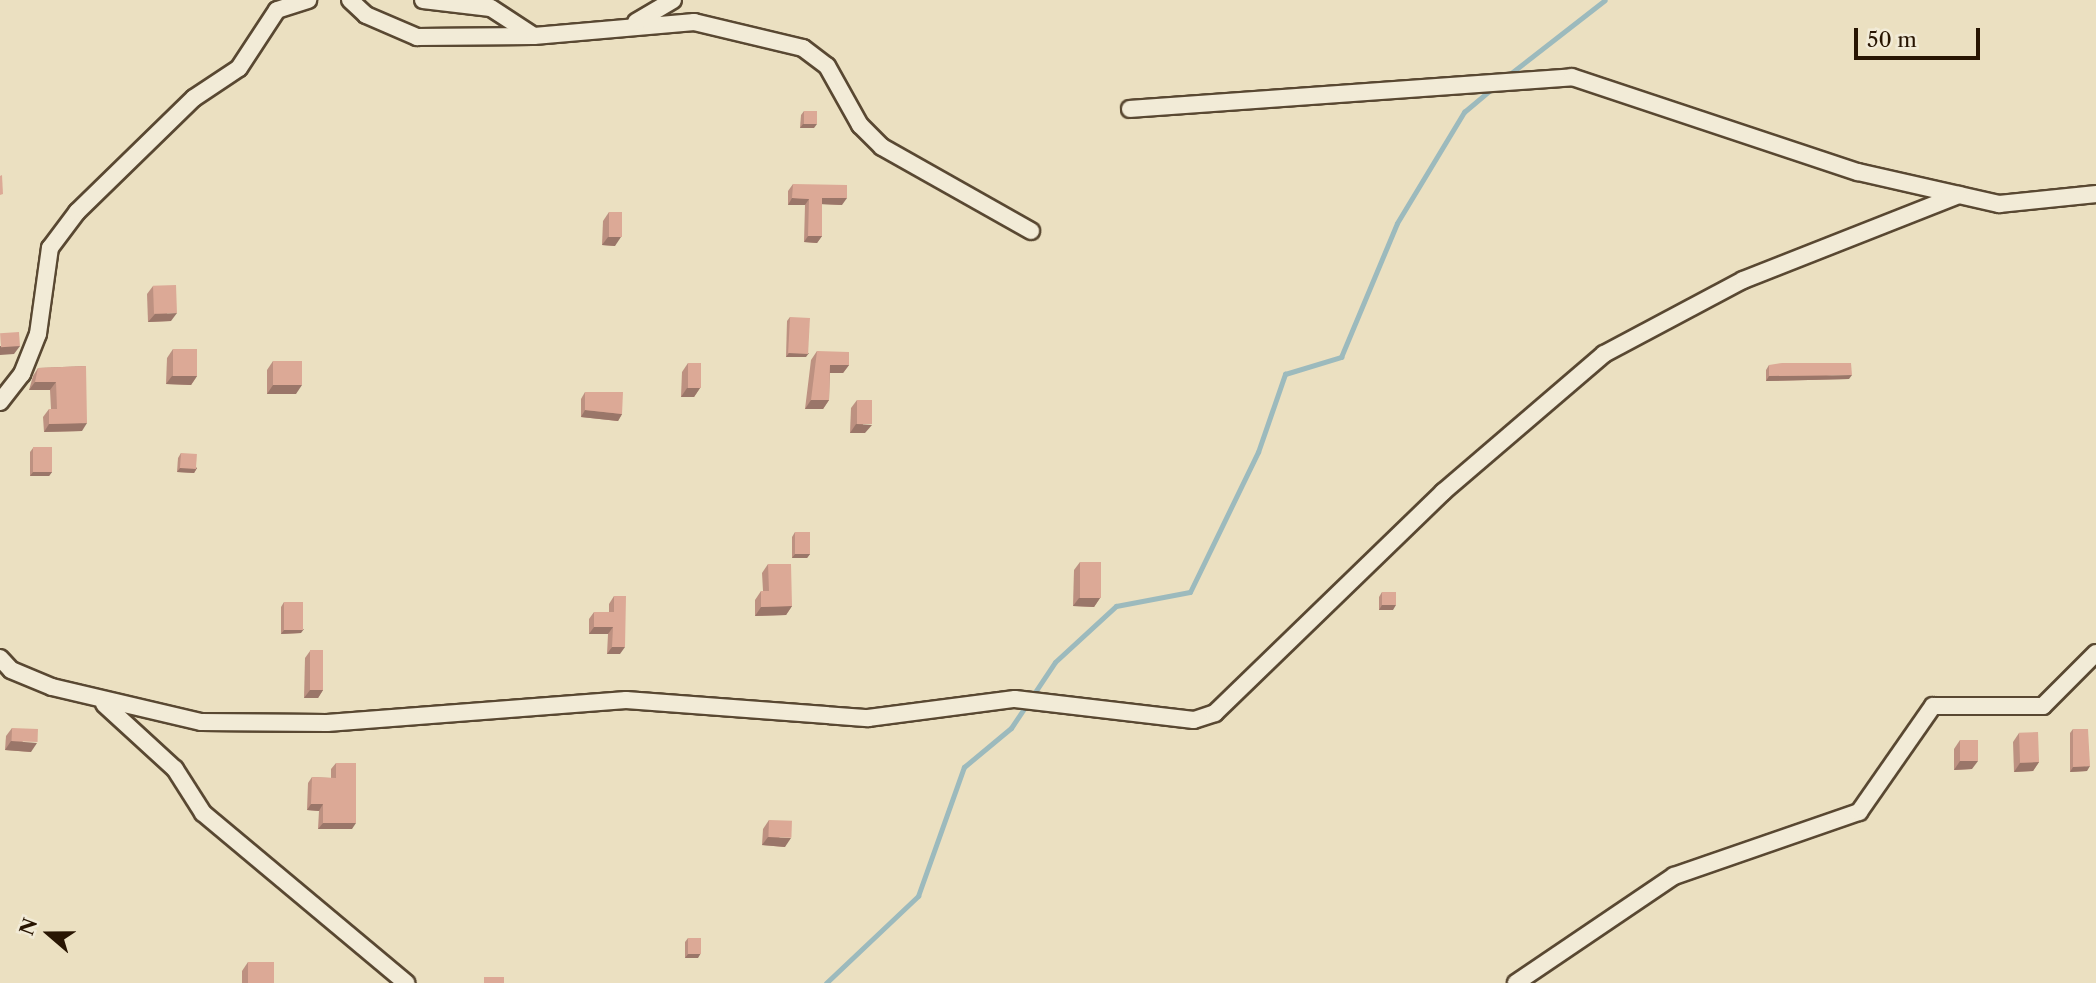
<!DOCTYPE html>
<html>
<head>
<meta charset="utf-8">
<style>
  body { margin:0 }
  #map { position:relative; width:2096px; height:983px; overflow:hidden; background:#ebe0c1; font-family:"Libre Caslon Text",serif }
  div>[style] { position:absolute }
  .stream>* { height:5px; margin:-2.5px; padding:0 2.5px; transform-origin:2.5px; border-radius:2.5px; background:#9cbabd }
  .roads { filter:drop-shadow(2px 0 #594832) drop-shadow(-2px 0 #594832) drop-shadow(0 2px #594832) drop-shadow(0 -2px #594832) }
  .street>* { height:16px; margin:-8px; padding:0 8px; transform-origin:8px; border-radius:8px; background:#f2ebd7 }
  .wall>* { inset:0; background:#bd9181 }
  .shaded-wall>* { inset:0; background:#9a7669 }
  .building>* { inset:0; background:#dca996; transform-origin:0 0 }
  span { translate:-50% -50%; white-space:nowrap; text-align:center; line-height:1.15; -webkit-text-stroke:5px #f2ebd7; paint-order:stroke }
  .north { position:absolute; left:14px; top:899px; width:70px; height:70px; -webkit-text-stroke:5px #f2ebd7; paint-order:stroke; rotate:290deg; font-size:19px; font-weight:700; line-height:28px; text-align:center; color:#281502 }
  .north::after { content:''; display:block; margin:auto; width:24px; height:32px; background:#281502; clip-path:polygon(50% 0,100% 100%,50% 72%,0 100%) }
  .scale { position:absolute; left:1854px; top:28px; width:126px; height:32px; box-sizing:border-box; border:4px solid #281502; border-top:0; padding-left:9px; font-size:21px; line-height:24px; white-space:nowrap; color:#281502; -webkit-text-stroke:5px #f2ebd7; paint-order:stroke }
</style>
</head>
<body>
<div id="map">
  <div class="stream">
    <div style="left:1506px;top:77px;width:125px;rotate:-37.9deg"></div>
    <div style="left:826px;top:983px;width:127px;rotate:-43.4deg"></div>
    <div style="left:918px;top:896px;width:137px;rotate:-70.4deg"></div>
    <div style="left:964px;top:767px;width:61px;rotate:-39.7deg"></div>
    <div style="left:1011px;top:728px;width:79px;rotate:-56.3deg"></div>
    <div style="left:1055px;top:662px;width:83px;rotate:-42.6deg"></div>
    <div style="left:1116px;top:606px;width:75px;rotate:-10.7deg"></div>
    <div style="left:1190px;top:592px;width:156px;rotate:-64.1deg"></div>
    <div style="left:1258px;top:452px;width:83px;rotate:-70.9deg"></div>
    <div style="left:1285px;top:374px;width:59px;rotate:-16.9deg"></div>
    <div style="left:1341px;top:357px;width:145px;rotate:-67.3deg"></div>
    <div style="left:1397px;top:223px;width:130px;rotate:-58.9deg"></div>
    <div style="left:1464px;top:112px;width:38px;rotate:-40deg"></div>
  </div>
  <div class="roads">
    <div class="street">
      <div style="left:350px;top:0;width:22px;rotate:43deg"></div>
      <div style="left:366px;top:15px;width:56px;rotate:23.3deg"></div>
      <div style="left:417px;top:37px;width:116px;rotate:-0.5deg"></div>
      <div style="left:423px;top:0;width:68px;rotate:6.7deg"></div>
      <div style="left:491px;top:8px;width:51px;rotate:33.1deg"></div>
      <div style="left:534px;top:36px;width:161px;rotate:-5deg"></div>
      <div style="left:694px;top:22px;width:112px;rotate:13.4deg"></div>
      <div style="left:803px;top:48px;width:30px;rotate:37deg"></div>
      <div style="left:827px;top:66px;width:68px;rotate:60.8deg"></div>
      <div style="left:860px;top:125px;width:31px;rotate:45deg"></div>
      <div style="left:882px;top:147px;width:171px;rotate:29.4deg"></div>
      <div style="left:636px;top:22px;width:43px;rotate:-30.7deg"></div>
      <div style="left:1130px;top:109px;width:443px;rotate:-4.1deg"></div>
      <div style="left:1572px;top:77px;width:301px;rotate:18.4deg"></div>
      <div style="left:1858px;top:172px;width:145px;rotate:12.8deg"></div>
      <div style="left:1999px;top:204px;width:98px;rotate:-5.9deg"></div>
      <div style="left:0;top:402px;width:36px;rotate:-52deg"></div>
      <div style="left:22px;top:374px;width:43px;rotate:-68.2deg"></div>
      <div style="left:38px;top:334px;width:87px;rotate:-82.1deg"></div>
      <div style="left:50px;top:248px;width:45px;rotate:-53.1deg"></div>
      <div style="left:77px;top:212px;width:163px;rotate:-44.3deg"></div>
      <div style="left:194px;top:98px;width:54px;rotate:-33.7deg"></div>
      <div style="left:239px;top:68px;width:69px;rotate:-56.8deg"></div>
      <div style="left:277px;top:10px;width:33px;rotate:-18deg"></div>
      <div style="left:0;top:658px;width:16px;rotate:47deg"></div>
      <div style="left:11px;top:670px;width:44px;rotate:22.5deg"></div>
      <div style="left:52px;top:687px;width:153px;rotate:13.2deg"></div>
      <div style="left:201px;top:722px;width:126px;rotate:0.5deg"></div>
      <div style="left:327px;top:723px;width:300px;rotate:-4.4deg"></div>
      <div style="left:626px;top:700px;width:243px;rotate:4.3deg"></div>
      <div style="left:868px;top:718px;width:148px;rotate:-7.4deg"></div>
      <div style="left:1015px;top:699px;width:180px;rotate:6.7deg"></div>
      <div style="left:1194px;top:720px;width:22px;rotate:-18deg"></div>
      <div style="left:1215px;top:713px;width:318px;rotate:-44.1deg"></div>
      <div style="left:1443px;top:492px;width:212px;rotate:-40.6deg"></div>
      <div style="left:1604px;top:354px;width:157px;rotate:-28deg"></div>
      <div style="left:1743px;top:280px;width:232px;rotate:-21.5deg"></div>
      <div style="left:104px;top:704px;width:96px;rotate:42.5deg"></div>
      <div style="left:175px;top:769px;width:52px;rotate:57.5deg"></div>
      <div style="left:203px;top:813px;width:265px;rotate:39.9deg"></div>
      <div style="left:1516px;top:983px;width:191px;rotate:-34.1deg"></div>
      <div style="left:1674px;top:876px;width:196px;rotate:-19.1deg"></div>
      <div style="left:1859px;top:812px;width:129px;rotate:-55.1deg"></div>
      <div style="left:1933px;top:706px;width:110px"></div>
      <div style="left:2043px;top:706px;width:75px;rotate:-45deg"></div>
    </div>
  </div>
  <div class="wall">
    <div style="clip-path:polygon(804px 111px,814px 128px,800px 128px,801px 115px)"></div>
    <div style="clip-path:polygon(793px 184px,842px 205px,822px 204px,822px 236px,817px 243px,804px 242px,805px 205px,788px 205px,788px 191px)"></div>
    <div style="clip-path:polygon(609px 212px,615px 246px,602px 245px,603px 221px)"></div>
    <div style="clip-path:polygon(153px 286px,171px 321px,148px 322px,147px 294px)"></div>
    <div style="clip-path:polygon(790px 317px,806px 357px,786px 357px,787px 321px)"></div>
    <div style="clip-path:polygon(173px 349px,197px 376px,191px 385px,166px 384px,167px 358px)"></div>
    <div style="clip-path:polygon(817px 351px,849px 365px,843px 373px,830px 373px,829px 400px,823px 409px,805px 409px,811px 360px)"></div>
    <div style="clip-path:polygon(273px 361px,296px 394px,267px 394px,267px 370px)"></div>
    <div style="clip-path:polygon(688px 363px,700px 388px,694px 397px,681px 397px,682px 372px)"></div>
    <div style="clip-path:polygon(1769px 365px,1849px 379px,1766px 381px,1766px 370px)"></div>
    <div style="clip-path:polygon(86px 366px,82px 431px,44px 432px,43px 417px,49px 409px,51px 409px,50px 390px,29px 390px,33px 376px,38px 368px)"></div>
    <div style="clip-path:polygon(585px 392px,622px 414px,618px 421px,581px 417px,581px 399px)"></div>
    <div style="clip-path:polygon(857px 400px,865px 433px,850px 433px,851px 408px)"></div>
    <div style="clip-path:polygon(33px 448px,52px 472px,49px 476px,30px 476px,30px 452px)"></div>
    <div style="clip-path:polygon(181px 453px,197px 468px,194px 473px,177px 472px,178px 458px)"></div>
    <div style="clip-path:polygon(795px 532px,810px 554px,807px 558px,792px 558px,792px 537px)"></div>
    <div style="clip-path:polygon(1080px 562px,1100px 598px,1094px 607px,1073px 606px,1074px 570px)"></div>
    <div style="clip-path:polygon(768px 564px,792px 606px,786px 615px,755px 616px,755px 600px,761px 591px,763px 591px,762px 573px)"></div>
    <div style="clip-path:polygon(1382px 592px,1393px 610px,1379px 610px,1379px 597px)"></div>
    <div style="clip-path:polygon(614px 596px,620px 654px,607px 654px,608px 634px,589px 634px,589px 619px,594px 612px,609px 612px,609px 604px)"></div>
    <div style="clip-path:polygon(284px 602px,301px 633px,281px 634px,281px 607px)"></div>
    <div style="clip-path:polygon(310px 651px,323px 690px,318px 698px,304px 698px,305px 658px)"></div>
    <div style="clip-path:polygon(12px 728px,31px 752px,5px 750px,6px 736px)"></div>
    <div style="clip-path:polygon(2073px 729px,2087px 771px,2070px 772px,2070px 733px)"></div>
    <div style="clip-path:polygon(2019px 733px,2039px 762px,2033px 771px,2014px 772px,2013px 742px)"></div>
    <div style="clip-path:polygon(1960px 740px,1972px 769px,1954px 770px,1954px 749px)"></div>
    <div style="clip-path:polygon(336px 763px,352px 829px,318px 829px,319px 811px,307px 810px,308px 783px,312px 777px,331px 778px,331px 769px)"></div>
    <div style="clip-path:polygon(769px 820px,785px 847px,762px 845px,763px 829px)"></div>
    <div style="clip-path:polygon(688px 938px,698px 958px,685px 958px,685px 942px)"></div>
    <div style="clip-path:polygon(248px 962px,274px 983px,242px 983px,242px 971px)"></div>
  </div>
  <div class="shaded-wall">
    <div style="clip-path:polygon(803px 124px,817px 124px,814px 128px,800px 128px)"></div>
    <div style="clip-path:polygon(792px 198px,809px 199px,805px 205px,788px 205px)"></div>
    <div style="clip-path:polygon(822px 198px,847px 198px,842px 205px,818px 204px)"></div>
    <div style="clip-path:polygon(808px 236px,822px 236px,817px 243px,804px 242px)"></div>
    <div style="clip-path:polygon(608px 237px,621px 237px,615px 246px,602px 245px)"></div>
    <div style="clip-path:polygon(177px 313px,171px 321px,148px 322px,155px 314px)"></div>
    <div style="clip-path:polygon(0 346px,20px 346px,14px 354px,0 355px)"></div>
    <div style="clip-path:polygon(789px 353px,809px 353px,806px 357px,786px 357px)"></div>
    <div style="clip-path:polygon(830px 365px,849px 365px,843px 373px,824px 373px)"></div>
    <div style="clip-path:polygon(1852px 375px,1849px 379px,1766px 381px,1769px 376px)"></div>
    <div style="clip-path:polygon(172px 376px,197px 376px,191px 385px,166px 384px)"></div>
    <div style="clip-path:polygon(35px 382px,56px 382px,50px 390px,29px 390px)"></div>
    <div style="clip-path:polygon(273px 385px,302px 385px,296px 394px,267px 394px)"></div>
    <div style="clip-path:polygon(687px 388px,700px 388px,694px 397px,681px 397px)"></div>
    <div style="clip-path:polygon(811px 400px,829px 400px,823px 409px,805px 409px)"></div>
    <div style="clip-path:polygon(585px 410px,622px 414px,618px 421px,581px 417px)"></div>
    <div style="clip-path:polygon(87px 423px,82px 431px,44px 432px,49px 424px)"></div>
    <div style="clip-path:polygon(856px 424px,872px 425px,865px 433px,850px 433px)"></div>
    <div style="clip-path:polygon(180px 468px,197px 468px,194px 473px,177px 472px)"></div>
    <div style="clip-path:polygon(33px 472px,52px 472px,49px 476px,30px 476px)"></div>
    <div style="clip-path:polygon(795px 554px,810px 554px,807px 558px,792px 558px)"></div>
    <div style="clip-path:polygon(1079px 598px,1100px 598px,1094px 607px,1073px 606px)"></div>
    <div style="clip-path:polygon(1382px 605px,1396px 605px,1393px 610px,1379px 610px)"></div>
    <div style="clip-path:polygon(792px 606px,786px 615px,755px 616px,761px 607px)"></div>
    <div style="clip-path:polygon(594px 627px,613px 627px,608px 634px,589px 634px)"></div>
    <div style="clip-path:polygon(304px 629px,301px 633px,281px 634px,284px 630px)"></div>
    <div style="clip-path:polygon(612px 647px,625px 647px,620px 654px,607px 654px)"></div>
    <div style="clip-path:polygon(310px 690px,323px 690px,318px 698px,304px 698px)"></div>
    <div style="clip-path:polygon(11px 741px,37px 743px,31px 752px,5px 750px)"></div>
    <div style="clip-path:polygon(1960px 761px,1978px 761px,1972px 769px,1954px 770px)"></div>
    <div style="clip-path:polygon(2039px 762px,2033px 771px,2014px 772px,2020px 763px)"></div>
    <div style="clip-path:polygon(2090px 766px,2087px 771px,2070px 772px,2073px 767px)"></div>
    <div style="clip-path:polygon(311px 804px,323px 804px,319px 811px,307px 810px)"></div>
    <div style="clip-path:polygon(323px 823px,356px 823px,352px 829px,318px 829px)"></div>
    <div style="clip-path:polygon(768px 837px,791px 838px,785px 847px,762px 845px)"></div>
    <div style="clip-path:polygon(701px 953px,698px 958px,685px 958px,688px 954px)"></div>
  </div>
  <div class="building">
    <div style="left:804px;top:111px;width:13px;height:13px"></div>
    <div style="clip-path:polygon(2px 175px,3px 194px,0 195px,0 176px)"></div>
    <div style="clip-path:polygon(793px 184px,847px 185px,847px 198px,822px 198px,822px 236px,808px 236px,809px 199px,792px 198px)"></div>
    <div style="left:609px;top:212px;width:13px;height:25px"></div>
    <div style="left:176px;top:285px;width:28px;height:23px;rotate:88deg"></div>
    <div style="left:790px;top:317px;width:20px;height:36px;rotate:3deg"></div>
    <div style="left:19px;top:332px;width:14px;height:19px;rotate:86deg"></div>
    <div style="left:173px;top:349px;width:24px;height:27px"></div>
    <div style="clip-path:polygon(817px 351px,849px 352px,849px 365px,830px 365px,829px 400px,811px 400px)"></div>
    <div style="left:273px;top:361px;width:29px;height:24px"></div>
    <div style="left:688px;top:363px;width:13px;height:25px"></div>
    <div style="clip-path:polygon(1782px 363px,1851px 363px,1852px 375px,1769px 376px,1769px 365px)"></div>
    <div style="clip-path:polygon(86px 366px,87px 423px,49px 424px,49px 409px,57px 409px,56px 382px,35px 382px,38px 368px)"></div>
    <div style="clip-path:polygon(585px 392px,623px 392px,622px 414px,585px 410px)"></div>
    <div style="left:857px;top:400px;width:15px;height:24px"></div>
    <div style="left:52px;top:447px;width:25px;height:19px;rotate:90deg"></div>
    <div style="left:181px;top:453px;width:16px;height:15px;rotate:4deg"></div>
    <div style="left:795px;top:532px;width:15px;height:22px"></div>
    <div style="left:1080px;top:562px;width:21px;height:36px"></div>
    <div style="clip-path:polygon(768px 564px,791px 564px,792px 606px,761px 607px,761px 591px,769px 591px)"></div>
    <div style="left:1382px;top:592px;width:14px;height:13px"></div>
    <div style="clip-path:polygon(614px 596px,626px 596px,625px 647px,612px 647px,613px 627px,594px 627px,594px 612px,614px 612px)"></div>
    <div style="left:284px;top:602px;width:19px;height:28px"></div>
    <div style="left:323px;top:650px;width:40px;height:13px;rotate:90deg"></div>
    <div style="left:12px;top:728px;width:26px;height:13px;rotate:2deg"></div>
    <div style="clip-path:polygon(2073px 729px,2088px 729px,2090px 766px,2073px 767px)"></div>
    <div style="left:2038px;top:732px;width:30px;height:19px;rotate:88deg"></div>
    <div style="left:1960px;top:740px;width:18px;height:21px"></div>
    <div style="clip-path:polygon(336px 763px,356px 763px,356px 823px,323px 823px,323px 804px,311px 804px,312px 777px,336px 778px)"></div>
    <div style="left:769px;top:820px;width:23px;height:17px;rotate:2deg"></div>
    <div style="left:688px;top:938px;width:13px;height:16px"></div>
    <div style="left:248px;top:962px;width:26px;height:21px"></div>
    <div style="left:484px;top:977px;width:20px;height:6px"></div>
  </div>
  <div class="north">N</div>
  <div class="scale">50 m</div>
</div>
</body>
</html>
